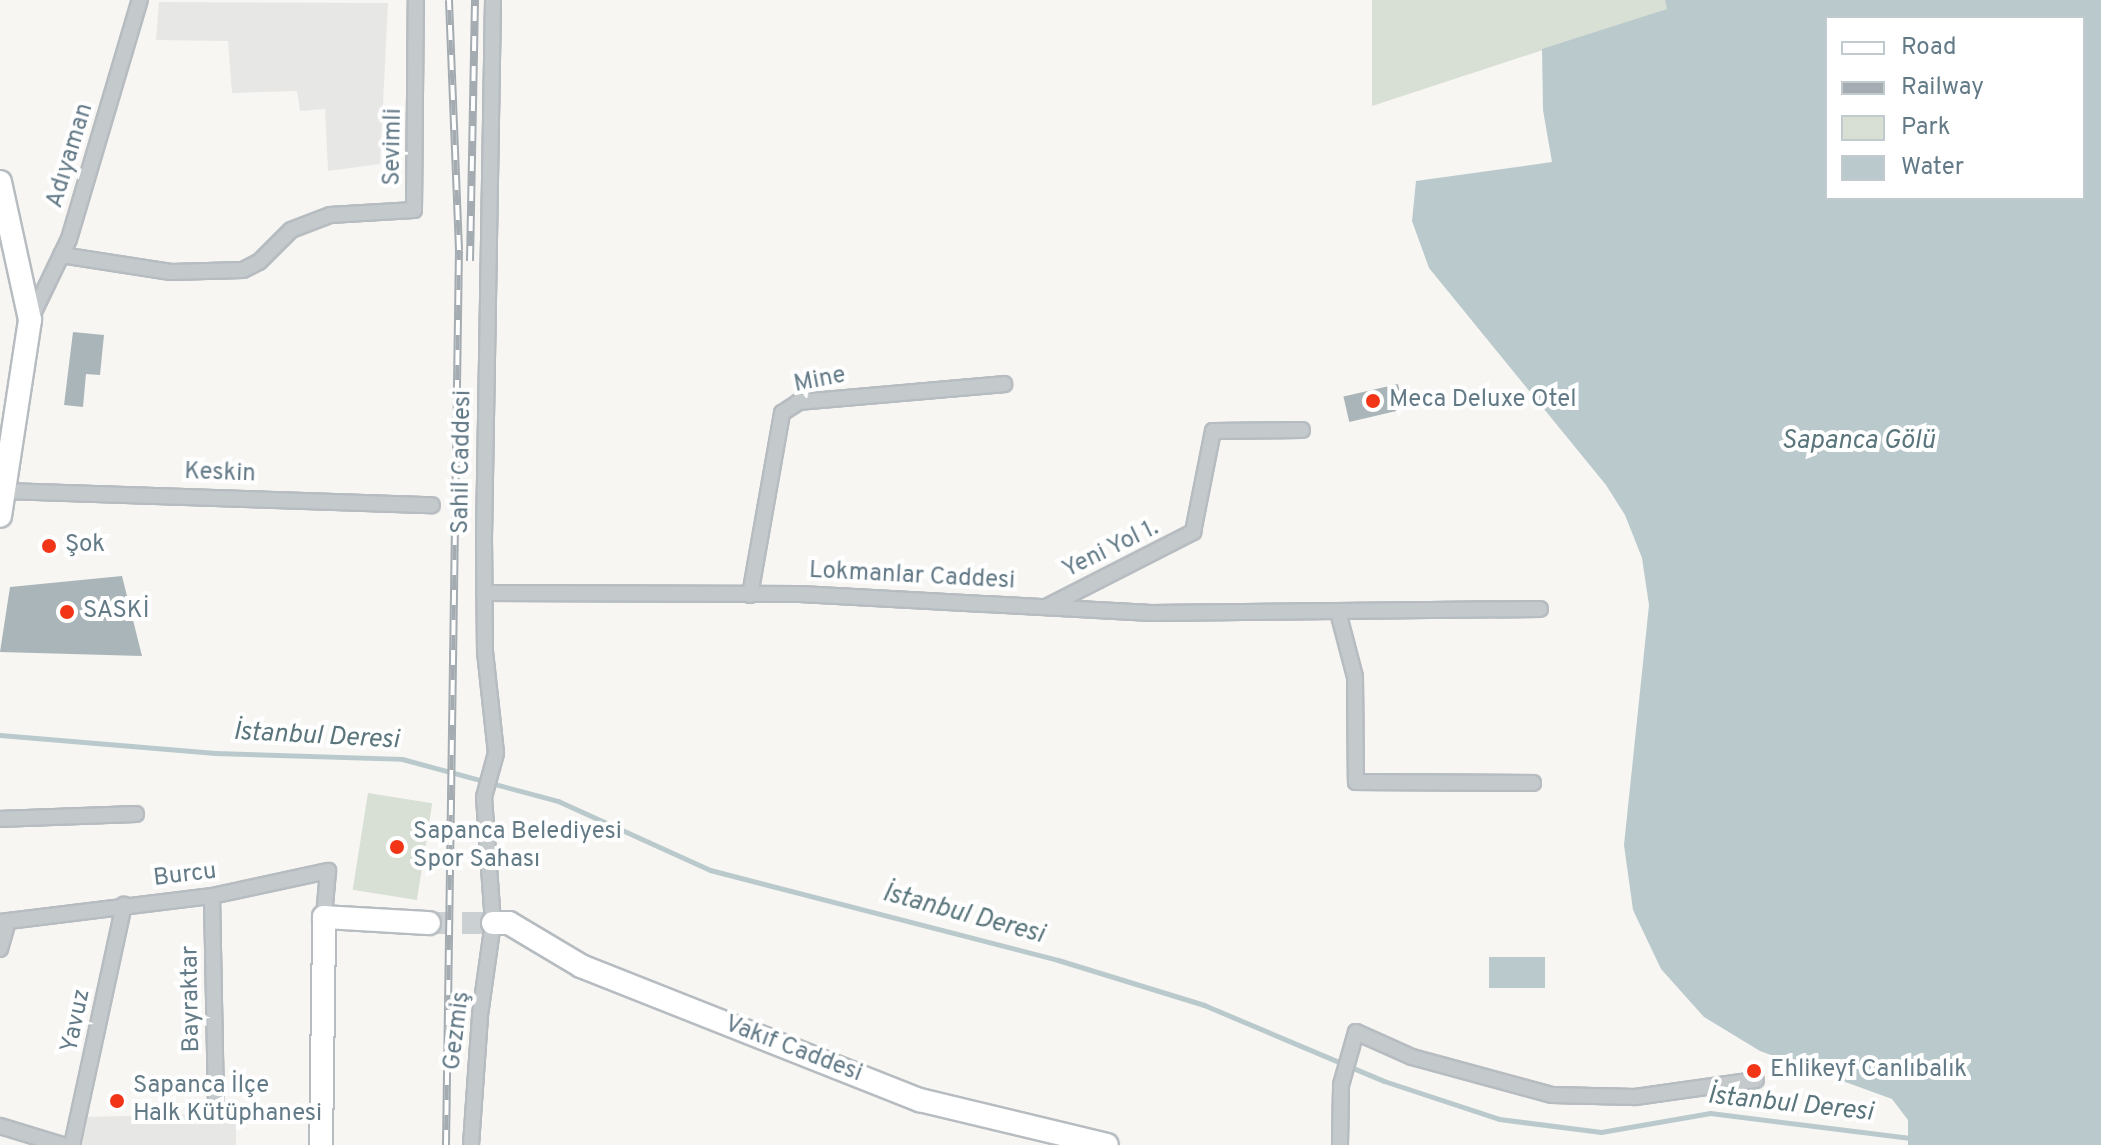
<!DOCTYPE html>
<html>
<head>
<meta charset="utf-8">
<style>
  body { margin:0 }
  #map { position:relative; width:2101px; height:1145px; overflow:hidden; background:#f7f6f3; font-family:Overpass,sans-serif }
  div>[style] { position:absolute }
  .built>* { inset:0; background:#e7e8e6 }
  .green>* { inset:0; background:#d8dfd4; transform-origin:0 0 }
  .water>* { inset:0; background:#bac9cc; transform-origin:0 0 }
  .stream>* { height:5px; margin:-2.5px; padding:0 2.5px; transform-origin:2.5px; border-radius:2.5px; background:#bac9cc }
  .building>* { inset:0; background:#aab5b9; transform-origin:0 0 }
  .secondary-tunnel>* { height:22px; margin-top:-11px; transform-origin:0; background:repeating-linear-gradient(90deg,#cbd1d3 0 22px,transparent 0 33px) }
  .roads { filter:drop-shadow(2px 0 #b6bcc0) drop-shadow(-2px 0 #b6bcc0) drop-shadow(0 2px #b6bcc0) drop-shadow(0 -2px #b6bcc0) }
  .street>* { height:14px; margin:-7px; padding:0 7px; transform-origin:7px; border-radius:7px; background:#c4c9cc }
  .secondary>* { height:22px; margin:-11px; padding:0 11px; transform-origin:11px; border-radius:11px; background:#fff }
  .rail>* { height:8px; margin-top:-4px; transform-origin:0; background:repeating-linear-gradient(90deg,#fff 0 15px,#a4acb1 0 30px); box-sizing:border-box; border-block:2px solid #a4acb1 }
  .dots>* { width:22px; height:22px; translate:-50% -50%; box-sizing:border-box; border:4px solid #fff; border-radius:50% }
  span { translate:-50% -50%; white-space:nowrap; text-align:center; line-height:1.15; -webkit-text-stroke:8px #fff; paint-order:stroke }
  .street-label { font-size:24px; color:#637a87 }
  .poi-label { font-size:24px; color:#637a87 }
  .left { translate:0 -50%; text-align:left }
  .water-label { font-size:26px; color:#5a767c; font-style:italic }
  .legend { position:absolute; left:1825px; top:16px; width:260px; height:184px; box-sizing:border-box; background:#fff; border:2px solid #c1cacf; margin:0; padding:10px 14px; list-style:none; font-size:24px; color:#637a87 }
  .legend li { display:flex; align-items:center; gap:16px; height:40px }
  .legend b { width:40px; border:2px solid #c1cacf }
</style>
</head>
<body>
<div id="map">
  <div class="built">
    <div style="clip-path:polygon(159px 2px,388px 3px,380px 164px,328px 171px,325px 109px,300px 111px,297px 91px,232px 93px,228px 41px,156px 40px)"></div>
    <div style="clip-path:polygon(236px 1113px,236px 1145px,79px 1145px,87px 1117px)"></div>
  </div>
  <div class="green">
    <div style="clip-path:polygon(1372px 0,1665px 0,1668px 9px,1372px 106px)"></div>
    <div style="left:368px;top:793px;width:65px;height:98px;rotate:9deg"></div>
  </div>
  <div class="water">
    <div style="clip-path:polygon(evenodd,1665px 0,2101px 0,2101px 1145px,1908px 1145px,1908px 1120px,1892px 1099px,1760px 1051px,1704px 1017px,1661px 969px,1633px 910px,1624px 845px,1649px 605px,1642px 558px,1625px 515px,1606px 485px,1429px 268px,1412px 221px,1416px 181px,1552px 162px,1543px 110px,1542px 49px,1667px 9px,1665px 0,2083px 18px,2083px 198px,1827px 198px,1827px 18px,2083px 18px)"></div>
    <div style="left:1545px;top:957px;width:31px;height:56px;rotate:90deg"></div>
  </div>
  <div class="stream">
    <div style="left:0;top:735px;width:216px;rotate:4.8deg"></div>
    <div style="left:215px;top:753px;width:187px;rotate:1.8deg"></div>
    <div style="left:402px;top:759px;width:162px;rotate:15.1deg"></div>
    <div style="left:558px;top:801px;width:167px;rotate:24.4deg"></div>
    <div style="left:710px;top:870px;width:359px;rotate:14.5deg"></div>
    <div style="left:1058px;top:960px;width:153px;rotate:17.1deg"></div>
    <div style="left:1204px;top:1005px;width:195px;rotate:22.9deg"></div>
    <div style="left:1384px;top:1081px;width:121px;rotate:18.3deg"></div>
    <div style="left:1499px;top:1119px;width:103px;rotate:7.3deg"></div>
    <div style="left:1601px;top:1132px;width:111px;rotate:-9.9deg"></div>
    <div style="left:1710px;top:1113px;width:202px;rotate:7.1deg"></div>
  </div>
  <div class="building">
    <div style="clip-path:polygon(73px 332px,104px 335px,100px 375px,86px 374px,83px 407px,64px 405px)"></div>
    <div style="left:1398px;top:384px;width:26px;height:56px;rotate:77deg"></div>
    <div style="clip-path:polygon(122px 576px,142px 656px,0 652px,10px 587px)"></div>
  </div>
  <div class="secondary-tunnel">
    <div style="left:429px;top:923px;width:64px"></div>
  </div>
  <div class="roads">
    <div class="street">
      <div style="left:61px;top:255px;width:111px;rotate:8.8deg"></div>
      <div style="left:171px;top:272px;width:72px;rotate:-1.6deg"></div>
      <div style="left:243px;top:270px;width:18px;rotate:-27deg"></div>
      <div style="left:259px;top:262px;width:45px;rotate:-45deg"></div>
      <div style="left:291px;top:230px;width:42px;rotate:-21deg"></div>
      <div style="left:330px;top:215px;width:84px;rotate:-3.4deg"></div>
      <div style="left:414px;top:210px;width:210px;rotate:-89.5deg"></div>
      <div style="left:30px;top:320px;width:90px;rotate:-64.3deg"></div>
      <div style="left:69px;top:239px;width:249px;rotate:-73.5deg"></div>
      <div style="left:5px;top:491px;width:427px;rotate:1.9deg"></div>
      <div style="left:484px;top:593px;width:316px;rotate:0.2deg"></div>
      <div style="left:800px;top:594px;width:352px;rotate:3.1deg"></div>
      <div style="left:1151px;top:613px;width:389px;rotate:-0.6deg"></div>
      <div style="left:750px;top:595px;width:185px;rotate:-80deg"></div>
      <div style="left:782px;top:413px;width:20px;rotate:-33deg"></div>
      <div style="left:799px;top:402px;width:206px;rotate:-5deg"></div>
      <div style="left:1048px;top:606px;width:163px;rotate:-27deg"></div>
      <div style="left:1193px;top:532px;width:103px;rotate:-78.8deg"></div>
      <div style="left:1213px;top:431px;width:89px;rotate:-0.6deg"></div>
      <div style="left:1338px;top:612px;width:67px;rotate:75.3deg"></div>
      <div style="left:1355px;top:677px;width:105px;rotate:89.5deg"></div>
      <div style="left:1356px;top:782px;width:177px;rotate:0.3deg"></div>
      <div style="left:0;top:819px;width:136px;rotate:-2.1deg"></div>
      <div style="left:212px;top:896px;width:206px;rotate:88.9deg"></div>
      <div style="left:0;top:922px;width:214px;rotate:-7deg"></div>
      <div style="left:212px;top:896px;width:119px;rotate:-12.2deg"></div>
      <div style="left:328px;top:871px;width:46px;rotate:95deg"></div>
      <div style="left:0;top:949px;width:29px;rotate:-74deg"></div>
      <div style="left:0;top:1126px;width:65px;rotate:17deg"></div>
      <div style="left:72px;top:1145px;width:246px;rotate:-77.8deg"></div>
      <div style="left:471px;top:1145px;width:130px;rotate:-86deg"></div>
      <div style="left:480px;top:1015px;width:93px;rotate:-82deg"></div>
      <div style="left:493px;top:923px;width:126px;rotate:-94.1deg"></div>
      <div style="left:484px;top:797px;width:46px;rotate:-74.7deg"></div>
      <div style="left:496px;top:753px;width:102px;rotate:-96.2deg"></div>
      <div style="left:485px;top:652px;width:114px;rotate:-90.5deg"></div>
      <div style="left:484px;top:538px;width:538px;rotate:-89.04deg"></div>
      <div style="left:1340px;top:1145px;width:60px;rotate:-89deg"></div>
      <div style="left:1341px;top:1085px;width:55px;rotate:-74.2deg"></div>
      <div style="left:1356px;top:1032px;width:61px;rotate:24.1deg"></div>
      <div style="left:1412px;top:1057px;width:145px;rotate:15.2deg"></div>
      <div style="left:1552px;top:1095px;width:83px;rotate:1.4deg"></div>
      <div style="left:1635px;top:1097px;width:122px;rotate:-8deg"></div>
    </div>
    <div class="secondary">
      <div style="left:0;top:182px;width:141px;rotate:77.7deg"></div>
      <div style="left:30px;top:320px;width:198px;rotate:98.7deg"></div>
      <div style="left:493px;top:923px;width:16px"></div>
      <div style="left:509px;top:923px;width:84px;rotate:30.8deg"></div>
      <div style="left:581px;top:966px;width:365px;rotate:21.6deg"></div>
      <div style="left:920px;top:1100px;width:192px;rotate:13.5deg"></div>
      <div style="left:321px;top:1145px;width:228px;rotate:-89.2deg"></div>
      <div style="left:324px;top:917px;width:105px;rotate:3.3deg"></div>
    </div>
  </div>
  <div class="rail">
    <div style="left:470px;top:261px;width:261px;rotate:-88.9deg"></div>
    <div style="left:446px;top:1145px;width:895px;rotate:-89.17deg"></div>
    <div style="left:459px;top:250px;width:250px;rotate:-92.3deg"></div>
  </div>
  <div class="dots">
    <div style="left:1373px;top:401px;background:#f23517"></div>
    <div style="left:49px;top:546px;background:#f23517"></div>
    <div style="left:67px;top:612px;background:#f23517"></div>
    <div style="left:397px;top:847px;background:#f23517"></div>
    <div style="left:1754px;top:1071px;background:#f23517"></div>
    <div style="left:117px;top:1101px;background:#f23517"></div>
  </div>
  <div class="street-label">
    <span style="left:394px;top:147px;rotate:-89deg">Sevimli</span>
    <span style="left:71px;top:156px;rotate:-73deg">Adıyaman</span>
    <span style="left:820px;top:381px;rotate:-11deg">Mine</span>
    <span style="left:463px;top:462px;rotate:-89deg">Sahil Caddesi</span>
    <span style="left:220px;top:474px;rotate:2deg">Keskin</span>
    <span style="left:1111px;top:550px;rotate:-26deg">Yeni Yol 1.</span>
    <span style="left:912px;top:577px;rotate:3deg">Lokmanlar Caddesi</span>
    <span style="left:185px;top:876px;rotate:-7deg">Burcu</span>
    <span style="left:192px;top:999px;rotate:-91deg">Bayraktar</span>
    <span style="left:77px;top:1021px;rotate:-78deg">Yavuz</span>
    <span style="left:458px;top:1031px;rotate:-83deg">Gezmiş</span>
    <span style="left:793px;top:1050px;rotate:21deg">Vakıf Caddesi</span>
  </div>
  <div class="poi-label">
    <span class="left" style="left:1389px;top:401px">Meca Deluxe Otel</span>
    <span class="left" style="left:65px;top:546px">Şok</span>
    <span class="left" style="left:83px;top:612px">SASKİ</span>
    <span class="left" style="left:413px;top:847px">Sapanca Belediyesi<br>Spor Sahası</span>
    <span class="left" style="left:1770px;top:1071px">Ehlikeyf Canlıbalık</span>
    <span class="left" style="left:133px;top:1101px">Sapanca İlçe<br>Halk Kütüphanesi</span>
  </div>
  <div class="water-label">
    <span style="left:1858px;top:442px">Sapanca Gölü</span>
    <span style="left:316px;top:737px;rotate:3deg">İstanbul Deresi</span>
    <span style="left:963px;top:915px;rotate:15deg">İstanbul Deresi</span>
    <span style="left:1790px;top:1105px;rotate:6deg">İstanbul Deresi</span>
  </div>
  <ul class="legend">
  <li><b style="height:10px;background:#fff"></b>Road</li>
  <li><b style="height:10px;background:#a4acb1"></b>Railway</li>
  <li><b style="height:22px;background:#d8dfd4"></b>Park</li>
  <li><b style="height:22px;background:#bac9cc"></b>Water</li>
  </ul>
</div>
</body>
</html>
